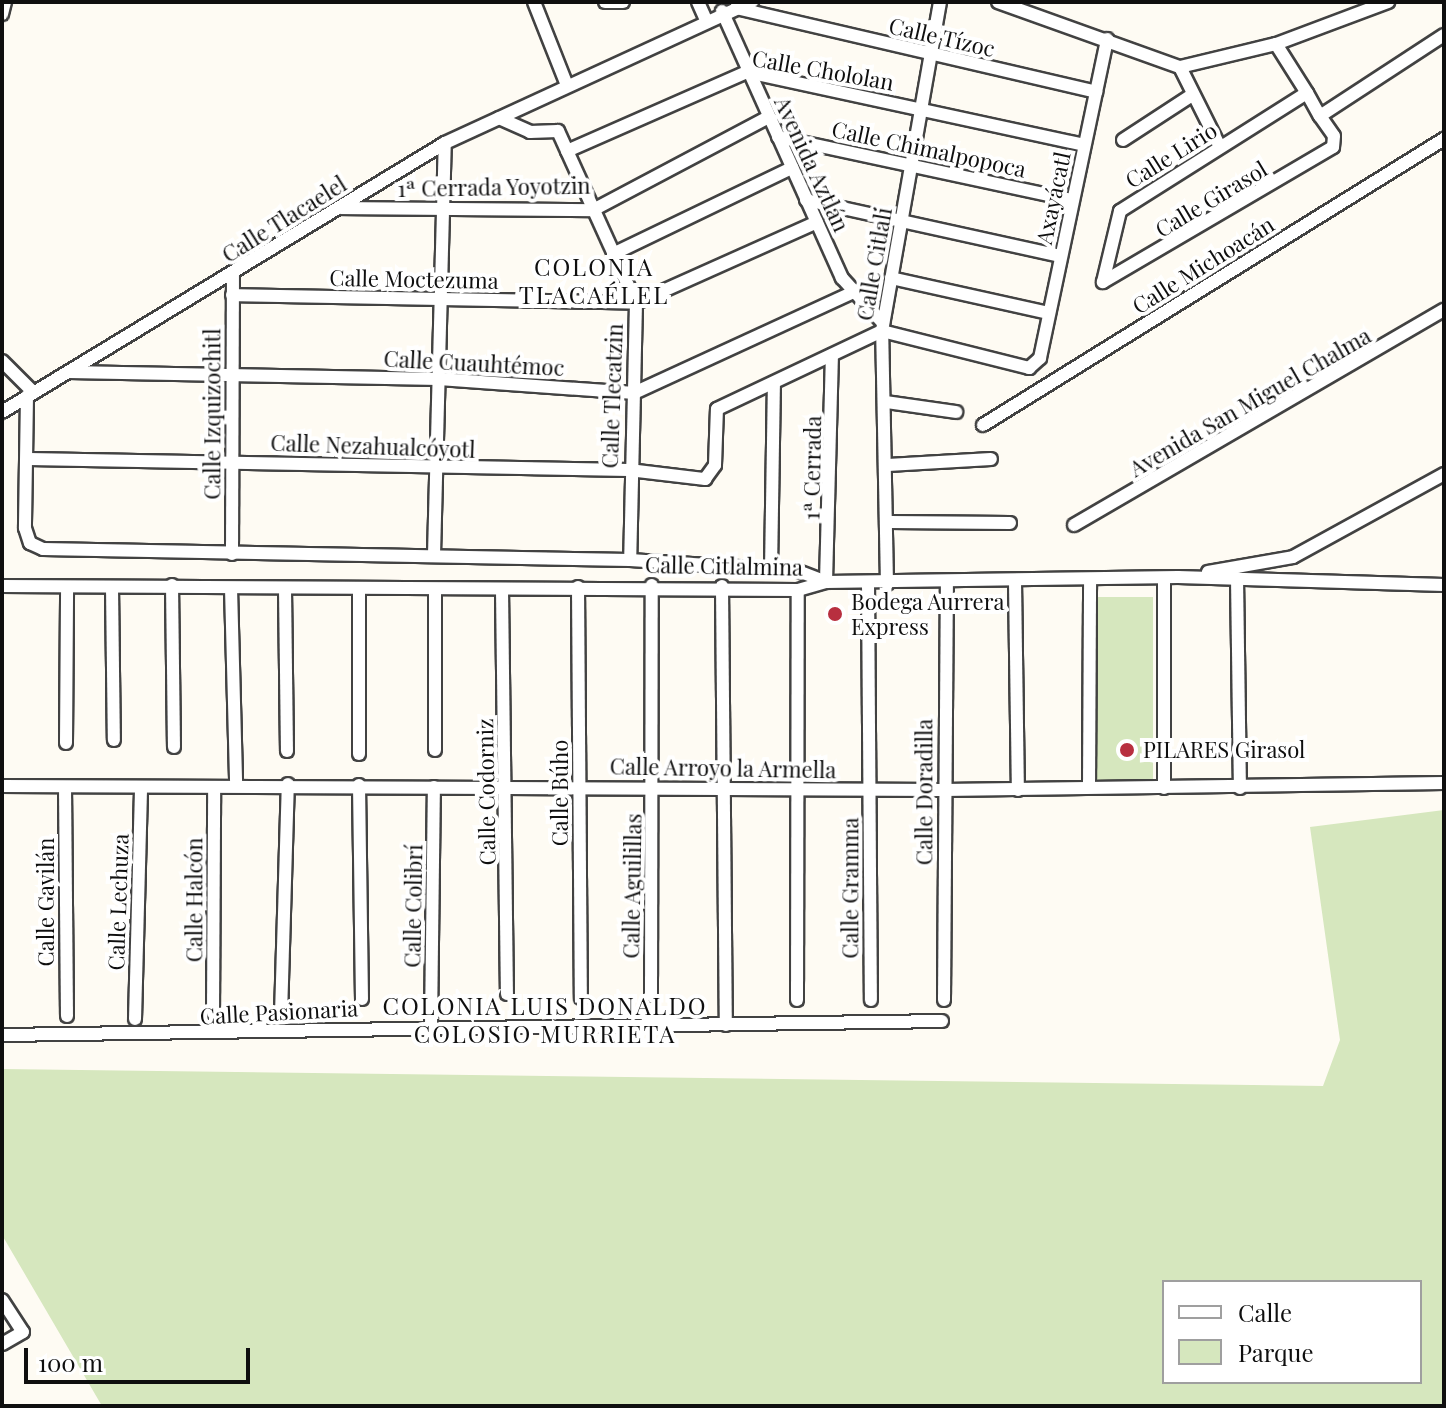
<!DOCTYPE html>
<html>
<head>
<meta charset="utf-8">
<style>
  body { margin:0 }
  #map { position:relative; width:1446px; height:1408px; overflow:hidden; background:#fefbf3; font-family:"Playfair Display",serif }
  div>[style] { position:absolute }
  .green>* { inset:0; background:#d6e7be; transform-origin:0 0 }
  .roads { filter:drop-shadow(2px 0 #424242) drop-shadow(-2px 0 #424242) drop-shadow(0 2px #424242) drop-shadow(0 -2px #424242) }
  .street>* { height:12px; margin:-6px; padding:0 6px; transform-origin:6px; border-radius:6px; background:#fff }
  .dots>* { width:22px; height:22px; translate:-50% -50%; box-sizing:border-box; border:4px solid #fff; border-radius:50% }
  span { translate:-50% -50%; white-space:nowrap; text-align:center; line-height:1.15; -webkit-text-stroke:8px #fff; paint-order:stroke }
  .street-label { font-size:22px; color:#0f0f0f }
  .poi-label { font-size:22px; color:#0f0f0f }
  .left { translate:0 -50%; text-align:left }
  .neighbourhood-label { font-size:24px; color:#0f0f0f; letter-spacing:2px }
  .frame { position:absolute; inset:0; border:4px solid #0f0f0f; pointer-events:none }
  .legend { position:absolute; left:1162px; top:1280px; width:260px; height:104px; box-sizing:border-box; background:#fff; border:2px solid #9f9f9f; margin:0; padding:10px 14px; list-style:none; font-size:24px; color:#0f0f0f }
  .legend li { display:flex; align-items:center; gap:16px; height:40px }
  .legend b { width:40px; border:2px solid #9f9f9f }
  .scale { position:absolute; left:24px; top:1348px; width:226px; height:36px; box-sizing:border-box; border:4px solid #0f0f0f; border-top:0; padding-left:10px; font-size:24px; line-height:28px; white-space:nowrap; color:#0f0f0f; -webkit-text-stroke:6px #fff; paint-order:stroke }
</style>
</head>
<body>
<div id="map">
  <div class="green">
    <div style="left:1096px;top:597px;width:57px;height:186px"></div>
    <div style="clip-path:polygon(evenodd,1444px 810px,1444px 1406px,102px 1406px,2px 1235px,2px 1069px,1323px 1086px,1340px 1040px,1310px 827px,1444px 810px,1164px 1282px,1420px 1282px,1420px 1382px,1164px 1382px,1164px 1282px)"></div>
  </div>
  <div class="roads">
    <div class="street">
      <div style="left:534px;top:2px;width:87px;rotate:68.4deg"></div>
      <div style="left:605px;top:2px;width:18px"></div>
      <div style="left:698px;top:2px;width:17px;rotate:66deg"></div>
      <div style="left:998px;top:2px;width:193px;rotate:19.7deg"></div>
      <div style="left:1180px;top:67px;width:99px;rotate:-13.5deg"></div>
      <div style="left:1276px;top:44px;width:120px;rotate:-20.6deg"></div>
      <div style="left:736px;top:8px;width:370px;rotate:13.1deg"></div>
      <div style="left:722px;top:11px;width:293px;rotate:65.8deg"></div>
      <div style="left:842px;top:278px;width:61px;rotate:47.7deg"></div>
      <div style="left:2px;top:14px;width:12px;rotate:-76deg"></div>
      <div style="left:1276px;top:44px;width:58px;rotate:57.7deg"></div>
      <div style="left:1307px;top:93px;width:26px;rotate:61deg"></div>
      <div style="left:1320px;top:116px;width:24px;rotate:55deg"></div>
      <div style="left:1334px;top:136px;width:11px;rotate:95deg"></div>
      <div style="left:1333px;top:147px;width:267px;rotate:149.6deg"></div>
      <div style="left:1103px;top:282px;width:73px;rotate:-76.5deg"></div>
      <div style="left:1120px;top:211px;width:221px;rotate:-32.3deg"></div>
      <div style="left:1180px;top:67px;width:89px;rotate:63.4deg"></div>
      <div style="left:1320px;top:116px;width:148px;rotate:-33.2deg"></div>
      <div style="left:499px;top:118px;width:34px;rotate:24deg"></div>
      <div style="left:530px;top:132px;width:28px;rotate:-2deg"></div>
      <div style="left:558px;top:131px;width:189px;rotate:65.6deg"></div>
      <div style="left:636px;top:303px;width:257px;rotate:91.3deg"></div>
      <div style="left:778px;top:137px;width:301px;rotate:12.1deg"></div>
      <div style="left:1123px;top:140px;width:79px;rotate:-33.1deg"></div>
      <div style="left:567px;top:151px;width:197px;rotate:-23.7deg"></div>
      <div style="left:747px;top:72px;width:345px;rotate:12.2deg"></div>
      <div style="left:806px;top:200px;width:261px;rotate:12.4deg"></div>
      <div style="left:341px;top:208px;width:252px;rotate:0.5deg"></div>
      <div style="left:593px;top:210px;width:199px;rotate:-27.9deg"></div>
      <div style="left:613px;top:254px;width:199px;rotate:-25.7deg"></div>
      <div style="left:891px;top:278px;width:162px;rotate:12.5deg"></div>
      <div style="left:232px;top:295px;width:404px;rotate:1.1deg"></div>
      <div style="left:636px;top:303px;width:198px;rotate:-24.1deg"></div>
      <div style="left:2px;top:361px;width:45px;rotate:45deg"></div>
      <div style="left:69px;top:372px;width:370px;rotate:1.1deg"></div>
      <div style="left:439px;top:379px;width:196px;rotate:4.1deg"></div>
      <div style="left:634px;top:393px;width:242px;rotate:-24.7deg"></div>
      <div style="left:27px;top:396px;width:132px;rotate:90.9deg"></div>
      <div style="left:25px;top:528px;width:16px;rotate:72deg"></div>
      <div style="left:30px;top:543px;width:14px;rotate:25deg"></div>
      <div style="left:43px;top:549px;width:587px;rotate:1.07deg"></div>
      <div style="left:630px;top:560px;width:168px;rotate:3.7deg"></div>
      <div style="left:798px;top:571px;width:30px;rotate:21deg"></div>
      <div style="left:826px;top:582px;width:227px;rotate:-88.5deg"></div>
      <div style="left:886px;top:402px;width:71px;rotate:8.1deg"></div>
      <div style="left:2px;top:412px;width:518px;rotate:-31.27deg"></div>
      <div style="left:445px;top:143px;width:338px;rotate:-24.7deg"></div>
      <div style="left:983px;top:425px;width:543px;rotate:-31.82deg"></div>
      <div style="left:29px;top:459px;width:600px;rotate:1.05deg"></div>
      <div style="left:629px;top:470px;width:77px;rotate:6.8deg"></div>
      <div style="left:705px;top:479px;width:17px;rotate:-54deg"></div>
      <div style="left:715px;top:465px;width:56px;rotate:-88deg"></div>
      <div style="left:717px;top:409px;width:183px;rotate:-25.3deg"></div>
      <div style="left:882px;top:331px;width:152px;rotate:14.1deg"></div>
      <div style="left:1029px;top:368px;width:15px;rotate:-42deg"></div>
      <div style="left:1040px;top:358px;width:326px;rotate:-78.1deg"></div>
      <div style="left:888px;top:465px;width:103px;rotate:-3.3deg"></div>
      <div style="left:890px;top:522px;width:120px;rotate:0.5deg"></div>
      <div style="left:1074px;top:525px;width:428px;rotate:-30.2deg"></div>
      <div style="left:232px;top:554px;width:280px;rotate:-89.8deg"></div>
      <div style="left:434px;top:555px;width:412px;rotate:-88.5deg"></div>
      <div style="left:771px;top:570px;width:186px;rotate:-89.1deg"></div>
      <div style="left:1208px;top:572px;width:86px;rotate:-10deg"></div>
      <div style="left:1293px;top:557px;width:172px;rotate:-28.8deg"></div>
      <div style="left:1164px;top:578px;width:210px;rotate:90deg"></div>
      <div style="left:1237px;top:578px;width:210px;rotate:89.2deg"></div>
      <div style="left:1015px;top:582px;width:208px;rotate:89.2deg"></div>
      <div style="left:868px;top:584px;width:416px;rotate:89.6deg"></div>
      <div style="left:887px;top:584px;width:253px;rotate:-91.1deg"></div>
      <div style="left:882px;top:331px;width:334px;rotate:-80deg"></div>
      <div style="left:172px;top:585px;width:162px;rotate:89.3deg"></div>
      <div style="left:2px;top:586px;width:796px;rotate:0.29deg"></div>
      <div style="left:798px;top:590px;width:29px;rotate:-16deg"></div>
      <div style="left:826px;top:582px;width:352px;rotate:-0.8deg"></div>
      <div style="left:1178px;top:577px;width:266px;rotate:1.7deg"></div>
      <div style="left:722px;top:586px;width:439px;rotate:89.5deg"></div>
      <div style="left:112px;top:587px;width:153px;rotate:89.3deg"></div>
      <div style="left:578px;top:587px;width:411px;rotate:89.6deg"></div>
      <div style="left:231px;top:588px;width:197px;rotate:88.5deg"></div>
      <div style="left:285px;top:589px;width:162px;rotate:89.3deg"></div>
      <div style="left:435px;top:589px;width:161px;rotate:90deg"></div>
      <div style="left:502px;top:590px;width:404px;rotate:89.3deg"></div>
      <div style="left:66px;top:743px;width:155px;rotate:-89.6deg"></div>
      <div style="left:359px;top:754px;width:162px;rotate:-90deg"></div>
      <div style="left:359px;top:785px;width:214px;rotate:89.2deg"></div>
      <div style="left:2px;top:786px;width:941px;rotate:0.24deg"></div>
      <div style="left:943px;top:790px;width:501px;rotate:-0.8deg"></div>
      <div style="left:65px;top:787px;width:229px;rotate:89.5deg"></div>
      <div style="left:1089px;top:787px;width:205px;rotate:-89.7deg"></div>
      <div style="left:651px;top:995px;width:410px;rotate:-89.9deg"></div>
      <div style="left:797px;top:1000px;width:410px;rotate:-89.9deg"></div>
      <div style="left:944px;top:1000px;width:416px;rotate:-89.6deg"></div>
      <div style="left:213px;top:1013px;width:226px;rotate:-89.7deg"></div>
      <div style="left:281px;top:1015px;width:231px;rotate:-88.3deg"></div>
      <div style="left:135px;top:1019px;width:232px;rotate:-88.5deg"></div>
      <div style="left:431px;top:1025px;width:238px;rotate:-89.3deg"></div>
      <div style="left:2px;top:1035px;width:940px;rotate:-0.85deg"></div>
      <div style="left:2px;top:1300px;width:38px;rotate:57deg"></div>
      <div style="left:23px;top:1332px;width:24px;rotate:150deg"></div>
    </div>
  </div>
  <div class="dots">
    <div style="left:835px;top:614px;background:#b82f3f"></div>
    <div style="left:1127px;top:750px;background:#b82f3f"></div>
  </div>
  <div class="street-label">
    <span style="left:942px;top:37px;rotate:13deg">Calle Tízoc</span>
    <span style="left:823px;top:70px;rotate:10deg">Calle Chololan</span>
    <span style="left:929px;top:149px;rotate:12deg">Calle Chimalpopoca</span>
    <span style="left:1171px;top:155px;rotate:-32deg">Calle Lirio</span>
    <span style="left:812px;top:164px;rotate:65deg">Avenida Aztlán</span>
    <span style="left:494px;top:187px;rotate:-1deg">1ª Cerrada Yoyotzin</span>
    <span style="left:1053px;top:198px;rotate:-78deg">Axayácatl</span>
    <span style="left:1211px;top:199px;rotate:-31deg">Calle Girasol</span>
    <span style="left:284px;top:219px;rotate:-32deg">Calle Tlacaelel</span>
    <span style="left:874px;top:264px;rotate:-80deg">Calle Citlali</span>
    <span style="left:1203px;top:265px;rotate:-32deg">Calle Michoacán</span>
    <span style="left:414px;top:279px;rotate:1deg">Calle Moctezuma</span>
    <span style="left:474px;top:363px;rotate:3deg">Calle Cuauhtémoc</span>
    <span style="left:612px;top:396px;rotate:-88deg">Calle Tlecatzin</span>
    <span style="left:1250px;top:402px;rotate:-30deg">Avenida San Miguel Chalma</span>
    <span style="left:212px;top:414px;rotate:-90deg">Calle Izquizochitl</span>
    <span style="left:373px;top:446px;rotate:2deg">Calle Nezahualcóyotl</span>
    <span style="left:812px;top:468px;rotate:-89deg">1ª Cerrada</span>
    <span style="left:724px;top:566px;rotate:1deg">Calle Citlalmina</span>
    <span style="left:723px;top:768px;rotate:1deg">Calle Arroyo la Armella</span>
    <span style="left:486px;top:792px;rotate:-91deg">Calle Codorniz</span>
    <span style="left:924px;top:792px;rotate:-90deg">Calle Doradilla</span>
    <span style="left:560px;top:793px;rotate:-90deg">Calle Búho</span>
    <span style="left:632px;top:886px;rotate:-89deg">Calle Aguilillas</span>
    <span style="left:850px;top:888px;rotate:-90deg">Calle Gramma</span>
    <span style="left:194px;top:900px;rotate:-90deg">Calle Halcón</span>
    <span style="left:46px;top:902px;rotate:-90deg">Calle Gavilán</span>
    <span style="left:118px;top:902px;rotate:-88deg">Calle Lechuza</span>
    <span style="left:413px;top:906px;rotate:-89deg">Calle Colibrí</span>
    <span style="left:279px;top:1012px;rotate:-3deg">Calle Pasionaria</span>
  </div>
  <div class="poi-label">
    <span class="left" style="left:851px;top:614px">Bodega Aurrera<br>Express</span>
    <span class="left" style="left:1143px;top:750px">PILARES Girasol</span>
  </div>
  <div class="neighbourhood-label">
    <span style="left:594px;top:281px">COLONIA<br>TLACAÉLEL</span>
    <span style="left:545px;top:1020px">COLONIA LUIS DONALDO<br>COLOSIO MURRIETA</span>
  </div>
  <div class="frame"></div>
  <ul class="legend">
  <li><b style="height:10px;background:#fff"></b>Calle</li>
  <li><b style="height:22px;background:#d6e7be"></b>Parque</li>
  </ul>
  <div class="scale">100 m</div>
</div>
</body>
</html>
